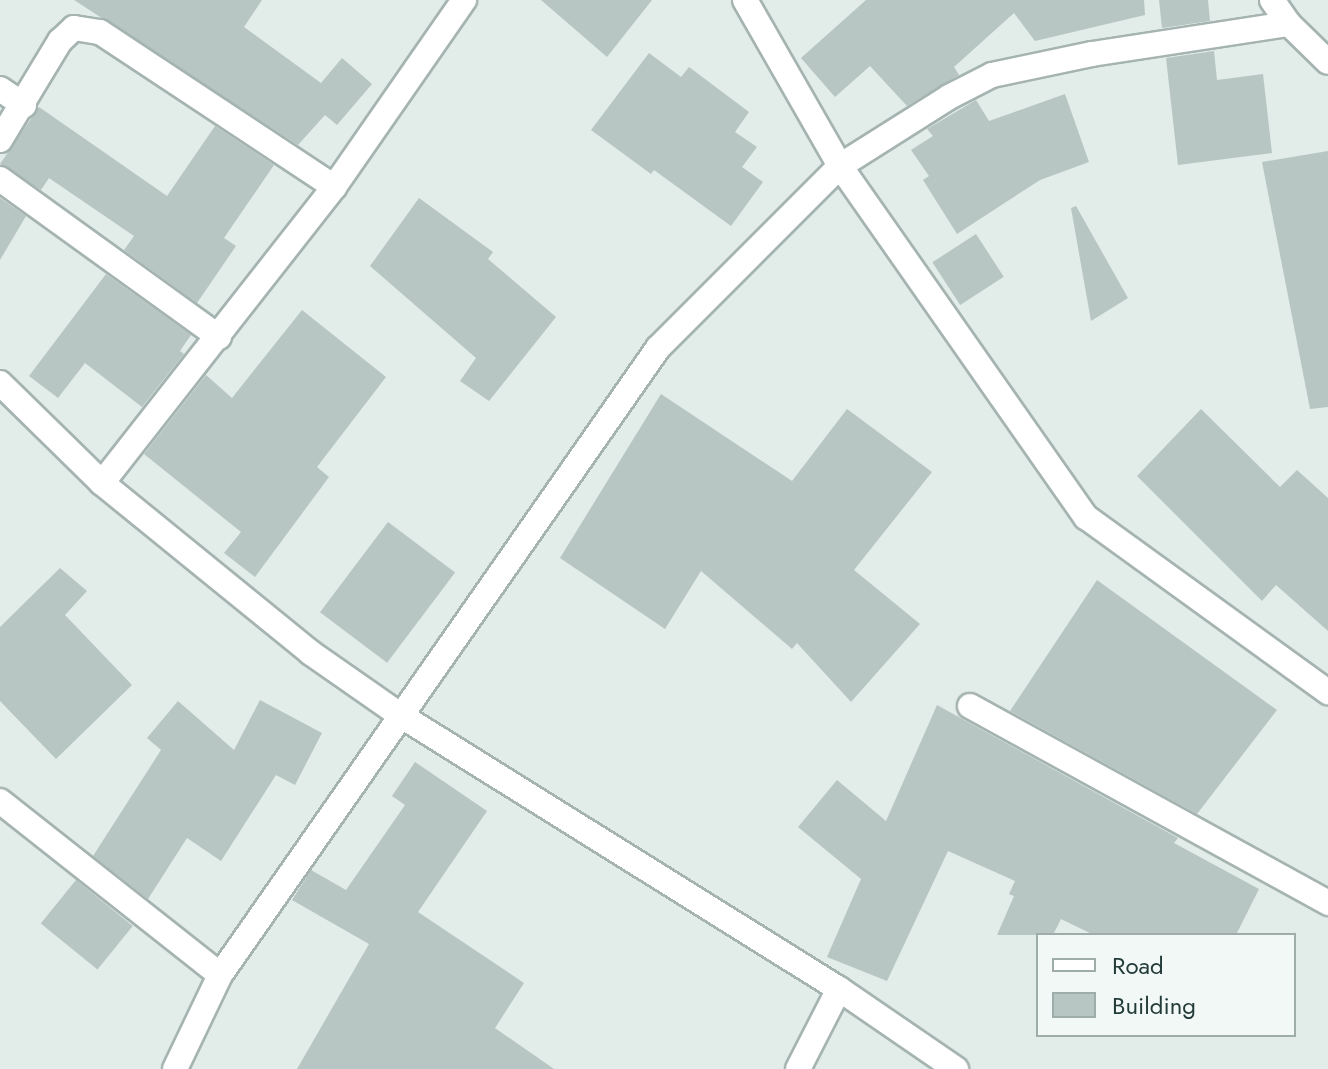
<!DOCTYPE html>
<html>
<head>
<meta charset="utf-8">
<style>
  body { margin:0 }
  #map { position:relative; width:1328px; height:1069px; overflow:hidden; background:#e2ece9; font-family:Jost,sans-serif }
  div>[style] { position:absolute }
  .building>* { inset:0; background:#b7c6c2; transform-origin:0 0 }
  .roads { filter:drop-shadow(2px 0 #a5b4b1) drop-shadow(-2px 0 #a5b4b1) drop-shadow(0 2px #a5b4b1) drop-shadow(0 -2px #a5b4b1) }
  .minor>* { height:24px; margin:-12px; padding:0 12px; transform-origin:12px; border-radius:12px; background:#fff }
  .tertiary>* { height:24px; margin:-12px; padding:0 12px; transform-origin:12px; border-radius:12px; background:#fff }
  span { translate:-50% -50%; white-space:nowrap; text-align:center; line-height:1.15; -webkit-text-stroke:7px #f2f8f6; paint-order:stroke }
  .legend { position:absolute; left:1036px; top:933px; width:260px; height:104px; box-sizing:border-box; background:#f2f8f6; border:2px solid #9fadaa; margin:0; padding:10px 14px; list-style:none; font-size:24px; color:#233c39 }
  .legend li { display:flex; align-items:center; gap:16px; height:40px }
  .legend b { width:40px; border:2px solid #9fadaa }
</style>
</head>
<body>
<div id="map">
  <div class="building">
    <div style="clip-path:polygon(74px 0,262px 0,244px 27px,321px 83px,342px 58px,372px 84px,337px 125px,325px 115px,298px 145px)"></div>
    <div style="clip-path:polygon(541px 0,652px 0,607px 57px)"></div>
    <div style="clip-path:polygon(866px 0,1144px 0,1145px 15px,1035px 41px,1014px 13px,954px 67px,959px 75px,907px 106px,870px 66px,835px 97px,801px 58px)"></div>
    <div style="clip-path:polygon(1159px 0,1208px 0,1210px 21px,1162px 28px)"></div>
    <div style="clip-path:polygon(1214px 51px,1217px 80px,1263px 74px,1272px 153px,1178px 165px,1166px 58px)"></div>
    <div style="clip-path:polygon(649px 53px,681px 77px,689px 67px,749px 112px,735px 132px,757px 147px,742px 167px,763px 182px,731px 226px,654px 170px,651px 174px,591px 130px)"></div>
    <div style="clip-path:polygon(1065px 94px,1089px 162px,1040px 180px,957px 234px,923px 180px,929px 176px,911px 150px,933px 136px,927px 129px,976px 100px,989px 121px)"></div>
    <div style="clip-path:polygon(39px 107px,167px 196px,215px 126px,274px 165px,224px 238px,236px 246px,197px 303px,124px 250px,134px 236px,49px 178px,41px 190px,0 164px)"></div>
    <div style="clip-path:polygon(1328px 151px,1328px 407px,1310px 409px,1262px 162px)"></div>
    <div style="clip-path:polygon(0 198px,26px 216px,0 260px)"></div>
    <div style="clip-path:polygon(419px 198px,493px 252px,488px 259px,556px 317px,489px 401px,460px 381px,476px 358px,370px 266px)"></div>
    <div style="clip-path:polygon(1076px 206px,1128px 298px,1091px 321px,1071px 208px)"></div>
    <div style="left:976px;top:234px;width:51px;height:52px;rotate:57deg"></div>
    <div style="clip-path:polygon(106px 274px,191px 335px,180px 351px,184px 354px,142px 407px,85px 363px,58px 398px,29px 376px)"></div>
    <div style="clip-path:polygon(302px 310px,386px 377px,317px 467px,329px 477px,255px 577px,224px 553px,241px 532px,144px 454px,206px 375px,232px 398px)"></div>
    <div style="clip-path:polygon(661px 394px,792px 481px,847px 409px,932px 472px,854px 570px,920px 624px,851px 702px,797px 643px,792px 649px,701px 571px,665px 629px,560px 558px)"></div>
    <div style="clip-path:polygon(1201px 409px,1280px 487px,1297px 470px,1328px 498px,1328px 631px,1276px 585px,1262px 601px,1137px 476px)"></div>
    <div style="left:388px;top:522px;width:84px;height:113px;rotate:37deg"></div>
    <div style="clip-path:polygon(60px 568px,87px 591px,65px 615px,132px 685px,56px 759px,0 701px,0 627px)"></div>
    <div style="clip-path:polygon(1097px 580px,1277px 710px,1197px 814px,1010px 711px)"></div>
    <div style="clip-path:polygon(260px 700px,322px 733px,295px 785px,276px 775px,221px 861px,187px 838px,148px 899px,93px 856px,161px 750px,147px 738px,178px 701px,234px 750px)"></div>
    <div style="clip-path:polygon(937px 705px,1178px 838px,1174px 843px,1259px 889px,1236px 935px,1094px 935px,1061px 919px,1053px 935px,997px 935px,1014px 896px,1009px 894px,1015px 881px,948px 851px,887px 981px,827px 957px,861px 879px,798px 827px,837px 780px,886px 821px)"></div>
    <div style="clip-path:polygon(415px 762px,487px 811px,418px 912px,524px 983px,495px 1028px,554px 1069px,297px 1069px,369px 944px,292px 900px,311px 870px,346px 890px,405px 805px,392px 796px)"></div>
    <div style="left:76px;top:880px;width:73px;height:56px;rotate:39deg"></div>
  </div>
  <div class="roads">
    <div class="minor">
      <div style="left:1272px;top:0;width:29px;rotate:55deg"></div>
      <div style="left:1289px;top:24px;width:54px;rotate:44.3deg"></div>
      <div style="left:0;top:89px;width:29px;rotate:34deg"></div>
      <div style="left:0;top:140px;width:116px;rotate:-58.8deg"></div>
      <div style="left:60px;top:41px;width:19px;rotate:-43deg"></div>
      <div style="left:74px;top:28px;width:26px;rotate:9deg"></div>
      <div style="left:100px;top:32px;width:281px;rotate:33.5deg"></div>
      <div style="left:0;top:179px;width:270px;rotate:35.8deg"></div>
      <div style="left:102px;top:483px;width:376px;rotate:-51.9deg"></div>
      <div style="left:334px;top:187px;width:228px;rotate:-55.2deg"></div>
      <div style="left:970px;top:706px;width:409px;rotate:28.8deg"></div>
      <div style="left:0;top:801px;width:280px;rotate:38.3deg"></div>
      <div style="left:175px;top:1069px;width:104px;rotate:-64.4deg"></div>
      <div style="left:220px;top:975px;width:765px;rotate:-55.06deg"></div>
      <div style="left:658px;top:348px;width:257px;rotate:-45deg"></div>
      <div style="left:840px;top:166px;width:129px;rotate:-32.3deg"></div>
      <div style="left:949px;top:97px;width:48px;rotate:-27.1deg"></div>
      <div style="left:992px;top:75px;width:102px;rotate:-11.9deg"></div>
      <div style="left:1092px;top:54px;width:199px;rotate:-8.7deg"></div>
      <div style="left:798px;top:1069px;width:90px;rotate:-62.9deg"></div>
    </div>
    <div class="tertiary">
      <div style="left:745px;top:0;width:191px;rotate:60.2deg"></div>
      <div style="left:840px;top:166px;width:429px;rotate:55deg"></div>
      <div style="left:1086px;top:517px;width:299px;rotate:35.9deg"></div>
      <div style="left:0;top:383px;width:143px;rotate:44.4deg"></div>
      <div style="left:102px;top:483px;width:269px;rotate:39.1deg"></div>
      <div style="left:311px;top:653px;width:108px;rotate:34.9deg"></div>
      <div style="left:400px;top:715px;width:517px;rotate:31.97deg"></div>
      <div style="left:839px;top:989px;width:142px;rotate:34.4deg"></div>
    </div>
  </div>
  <ul class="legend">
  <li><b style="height:10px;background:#fff"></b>Road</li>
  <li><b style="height:22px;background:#b7c6c2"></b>Building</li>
  </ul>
</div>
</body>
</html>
